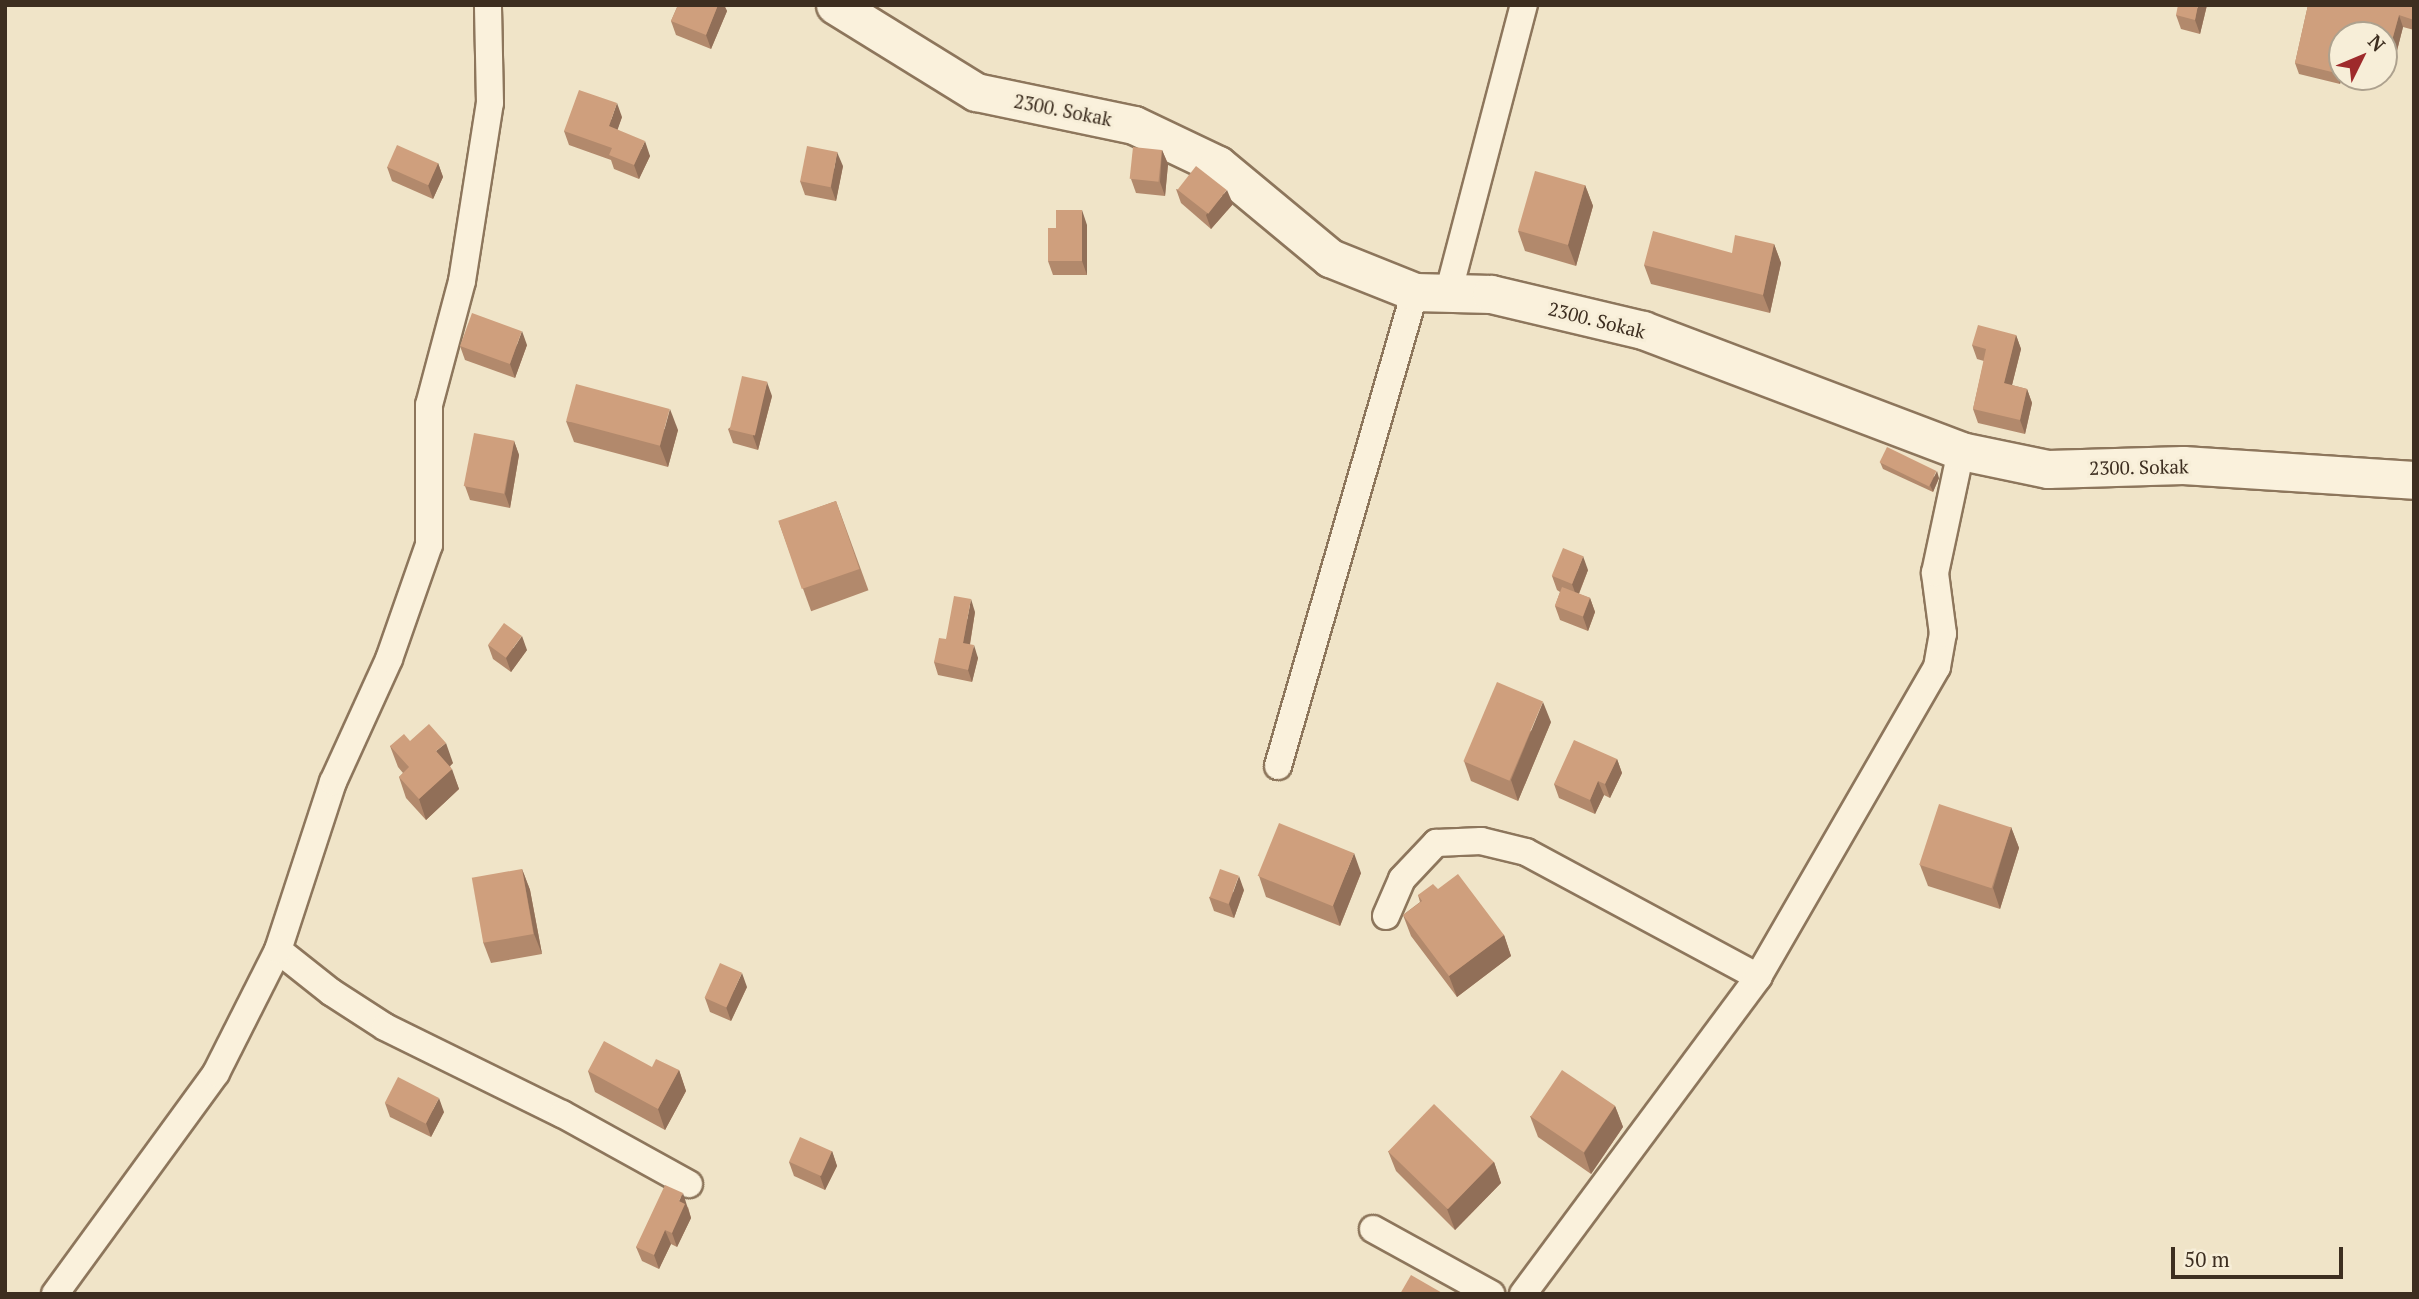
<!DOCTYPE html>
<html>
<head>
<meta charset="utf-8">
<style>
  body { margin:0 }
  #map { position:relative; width:2419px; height:1299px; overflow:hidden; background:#f0e4c8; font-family:"PT Serif",serif }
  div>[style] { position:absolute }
  .roads { filter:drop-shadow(2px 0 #8d765c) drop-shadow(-2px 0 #8d765c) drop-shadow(0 2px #8d765c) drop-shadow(0 -2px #8d765c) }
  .street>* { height:26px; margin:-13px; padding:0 13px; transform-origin:13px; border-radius:13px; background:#faf1dc }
  .secondary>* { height:37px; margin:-18.5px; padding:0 18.5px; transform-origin:18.5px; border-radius:18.5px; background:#faf1dc }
  .wall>* { inset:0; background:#b2896c; transform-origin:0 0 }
  .shaded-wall>* { inset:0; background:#916f58 }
  .building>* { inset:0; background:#cf9f7d; transform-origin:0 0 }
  span { translate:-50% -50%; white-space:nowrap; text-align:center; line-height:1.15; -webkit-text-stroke:6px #f7eed8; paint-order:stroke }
  .street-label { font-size:19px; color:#3d2e20 }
  .frame { position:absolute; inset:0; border:7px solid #3d2e20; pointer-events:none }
  .north { position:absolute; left:2328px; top:21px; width:70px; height:70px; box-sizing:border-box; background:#f7eed8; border:2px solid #ada18e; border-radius:50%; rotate:47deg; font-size:19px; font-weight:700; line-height:28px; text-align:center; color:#3d2e20 }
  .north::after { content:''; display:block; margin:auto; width:24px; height:32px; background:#9e2a2b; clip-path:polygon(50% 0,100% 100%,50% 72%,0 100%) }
  .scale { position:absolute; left:2171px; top:1247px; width:172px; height:32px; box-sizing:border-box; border:4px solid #3d2e20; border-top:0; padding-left:9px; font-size:21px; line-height:24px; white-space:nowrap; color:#3d2e20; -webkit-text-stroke:5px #f7eed8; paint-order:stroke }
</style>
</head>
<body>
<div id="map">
  <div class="roads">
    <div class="street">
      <div style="left:1448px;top:294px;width:299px;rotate:-75.3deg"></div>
      <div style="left:1278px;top:766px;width:493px;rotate:-73.9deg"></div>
      <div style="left:1386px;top:916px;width:40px;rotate:-66.6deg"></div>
      <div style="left:1402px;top:879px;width:50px;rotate:-46.6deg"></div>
      <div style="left:1436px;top:843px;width:45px;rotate:-2.5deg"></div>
      <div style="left:1481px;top:841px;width:46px;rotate:13.7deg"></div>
      <div style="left:1526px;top:852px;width:264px;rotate:28.3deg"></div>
      <div style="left:278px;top:950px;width:68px;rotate:38.4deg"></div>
      <div style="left:331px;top:992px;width:64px;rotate:32.9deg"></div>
      <div style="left:385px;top:1027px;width:197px;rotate:26.2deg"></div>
      <div style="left:562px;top:1114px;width:145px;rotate:28.9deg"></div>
      <div style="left:1373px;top:1229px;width:135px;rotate:28.8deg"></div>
      <div style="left:55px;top:1294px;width:273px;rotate:-53.9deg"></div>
      <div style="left:216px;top:1073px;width:138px;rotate:-63.2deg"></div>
      <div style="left:278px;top:950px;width:177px;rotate:-71.9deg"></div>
      <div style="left:333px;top:782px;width:135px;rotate:-65.5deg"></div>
      <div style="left:389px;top:659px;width:121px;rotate:-70.7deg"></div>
      <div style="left:429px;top:545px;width:140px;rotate:-90deg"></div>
      <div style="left:429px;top:405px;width:128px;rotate:-75.1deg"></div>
      <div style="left:462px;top:281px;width:180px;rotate:-81.1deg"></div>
      <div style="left:490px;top:103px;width:98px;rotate:-91.2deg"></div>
      <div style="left:1523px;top:1294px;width:395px;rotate:-53.4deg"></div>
      <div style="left:1758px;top:977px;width:358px;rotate:-60deg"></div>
      <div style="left:1937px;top:667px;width:34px;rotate:-80deg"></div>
      <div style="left:1943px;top:634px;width:62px;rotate:-97.5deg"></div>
      <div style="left:1935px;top:573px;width:125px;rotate:-78deg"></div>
    </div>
    <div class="secondary">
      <div style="left:835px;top:5px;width:166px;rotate:31.7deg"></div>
      <div style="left:976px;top:92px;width:161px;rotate:11.8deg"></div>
      <div style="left:1134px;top:125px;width:93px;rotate:25.5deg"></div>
      <div style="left:1218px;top:165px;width:146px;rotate:39.7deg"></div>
      <div style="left:1330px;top:258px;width:92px;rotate:21.8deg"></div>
      <div style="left:1415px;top:292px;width:76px;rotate:1.5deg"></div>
      <div style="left:1491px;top:294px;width:156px;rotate:13.3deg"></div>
      <div style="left:1643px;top:330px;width:340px;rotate:20.8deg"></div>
      <div style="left:1961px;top:451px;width:89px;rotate:11.7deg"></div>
      <div style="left:2048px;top:469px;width:135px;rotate:-1.7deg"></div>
      <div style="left:2183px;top:465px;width:231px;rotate:3.7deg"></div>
    </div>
  </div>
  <div class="wall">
    <div style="clip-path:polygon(678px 5px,724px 5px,727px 11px,711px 49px,676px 35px,671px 21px)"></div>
    <div style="clip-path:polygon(2207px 5px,2200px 34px,2181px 29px,2176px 15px)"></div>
    <div style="clip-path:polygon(2308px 5px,2414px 5px,2414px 30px,2403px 27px,2390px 78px,2384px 77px,2384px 35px,2342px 35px,2342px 75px,2340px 84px,2299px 74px,2295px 63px)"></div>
    <div style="clip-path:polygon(622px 117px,617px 130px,650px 156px,639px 179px,614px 169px,611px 160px,569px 145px,564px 131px)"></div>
    <div style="clip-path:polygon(1162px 150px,1168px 164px,1165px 196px,1136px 193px,1131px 179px)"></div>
    <div style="clip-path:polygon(438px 163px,443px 177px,433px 199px,392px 181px,387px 167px)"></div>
    <div style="clip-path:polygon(843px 166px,836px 201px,805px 195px,800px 181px)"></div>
    <div style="clip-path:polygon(1585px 185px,1593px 206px,1576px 266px,1525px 251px,1518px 231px)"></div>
    <div style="clip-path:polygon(1176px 189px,1233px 204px,1211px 229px,1181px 203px)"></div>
    <div style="clip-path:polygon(1087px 225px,1087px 275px,1053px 275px,1048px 261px,1056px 228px)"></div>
    <div style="clip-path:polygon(1774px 244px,1781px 263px,1770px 313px,1651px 284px,1644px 265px,1732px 253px)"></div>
    <div style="clip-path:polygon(2016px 335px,2021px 349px,2012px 385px,2027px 389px,2032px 403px,2025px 434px,1978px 423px,1973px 409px,1984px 361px,1977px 359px,1972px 345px)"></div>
    <div style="clip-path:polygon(527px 345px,515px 378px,465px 360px,460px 346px)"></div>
    <div style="clip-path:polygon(772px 396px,758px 450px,733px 443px,728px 429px)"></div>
    <div style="clip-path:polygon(566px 421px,678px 430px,668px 467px,574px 442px)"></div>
    <div style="clip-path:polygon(514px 441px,519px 455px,510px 508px,470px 500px,465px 486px)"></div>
    <div style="clip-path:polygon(1880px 462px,1939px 478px,1933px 492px,1883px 469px)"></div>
    <div style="left:836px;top:501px;width:95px;height:61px;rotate:70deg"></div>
    <div style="clip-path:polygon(1588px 570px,1579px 594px,1590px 598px,1595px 612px,1588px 631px,1560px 620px,1555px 606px,1560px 592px,1557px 590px,1552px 576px)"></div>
    <div style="clip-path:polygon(975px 612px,970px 645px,978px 658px,972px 682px,938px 675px,934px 662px,946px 639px)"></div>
    <div style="clip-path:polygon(488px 645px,527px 650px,511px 672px,493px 659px)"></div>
    <div style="clip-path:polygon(1551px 722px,1518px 801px,1471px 781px,1464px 761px)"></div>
    <div style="clip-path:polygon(410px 741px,453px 763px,450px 766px,459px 789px,426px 820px,406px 798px,399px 777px,403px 773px,398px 767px,390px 746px)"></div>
    <div style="clip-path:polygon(1617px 759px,1622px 773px,1610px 798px,1604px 795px,1595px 814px,1559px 798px,1554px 784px)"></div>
    <div style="clip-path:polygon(2011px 827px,2019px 848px,2000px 909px,1928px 886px,1920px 865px)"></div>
    <div style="clip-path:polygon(522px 869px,530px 890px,542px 954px,491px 963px,483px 942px)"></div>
    <div style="clip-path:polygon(1361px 873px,1340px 926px,1266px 897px,1259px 876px)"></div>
    <div style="clip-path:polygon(1438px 889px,1504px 935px,1511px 956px,1457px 997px,1411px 936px,1403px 915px,1420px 902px,1418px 895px)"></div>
    <div style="clip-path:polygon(1244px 890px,1234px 918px,1214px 911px,1209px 897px)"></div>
    <div style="clip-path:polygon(747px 987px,731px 1021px,710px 1012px,705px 998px)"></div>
    <div style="clip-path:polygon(652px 1067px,679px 1070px,686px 1091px,665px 1130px,595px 1092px,588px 1071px)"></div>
    <div style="clip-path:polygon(385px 1103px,444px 1112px,431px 1137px,390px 1117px)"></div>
    <div style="clip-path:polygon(1615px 1106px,1623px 1127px,1591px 1174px,1538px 1137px,1530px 1116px)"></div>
    <div style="clip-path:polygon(832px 1151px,837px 1166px,825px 1190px,794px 1176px,789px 1162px)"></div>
    <div style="clip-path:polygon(1388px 1151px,1494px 1162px,1501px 1183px,1455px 1230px,1396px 1171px)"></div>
    <div style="clip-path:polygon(688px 1207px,691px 1218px,677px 1247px,671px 1244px,659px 1269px,642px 1261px,636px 1247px)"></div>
  </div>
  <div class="shaded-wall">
    <div style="clip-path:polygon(718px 5px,724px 5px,727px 11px,711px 49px,706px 35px)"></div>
    <div style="clip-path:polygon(2198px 5px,2207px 5px,2200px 34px,2195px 20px)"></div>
    <div style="clip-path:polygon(2399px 15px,2403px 27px,2390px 78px,2385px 66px)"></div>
    <div style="clip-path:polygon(2340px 54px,2342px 60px,2342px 75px,2340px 84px,2336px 73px)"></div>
    <div style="clip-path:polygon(617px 103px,622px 117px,614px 140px,609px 126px)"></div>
    <div style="clip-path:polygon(645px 141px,650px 156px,639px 179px,634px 165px)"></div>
    <div style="clip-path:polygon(1162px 150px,1168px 164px,1165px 196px,1160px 182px)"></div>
    <div style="clip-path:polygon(837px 152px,843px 166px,836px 201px,831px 187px)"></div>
    <div style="clip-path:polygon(438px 163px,443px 177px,433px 199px,428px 185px)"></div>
    <div style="clip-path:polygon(1585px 185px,1593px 206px,1576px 266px,1568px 245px)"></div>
    <div style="clip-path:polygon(1227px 190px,1233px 204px,1211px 229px,1206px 215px)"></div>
    <div style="clip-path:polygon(1082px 210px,1087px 225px,1087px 275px,1082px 261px)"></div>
    <div style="clip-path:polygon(1774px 244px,1781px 263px,1770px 313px,1763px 295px)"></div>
    <div style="clip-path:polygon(522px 331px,527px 345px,515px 378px,510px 364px)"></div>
    <div style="clip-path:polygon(2016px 335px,2021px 349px,2009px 397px,2004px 383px)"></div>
    <div style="clip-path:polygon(767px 382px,772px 396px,758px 450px,753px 436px)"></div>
    <div style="clip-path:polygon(2027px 389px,2032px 403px,2025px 434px,2020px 420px)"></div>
    <div style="clip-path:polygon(670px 409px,678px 430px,668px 467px,660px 446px)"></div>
    <div style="clip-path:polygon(514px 441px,519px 455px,510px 508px,505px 494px)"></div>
    <div style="clip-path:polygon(1937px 471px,1939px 478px,1933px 492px,1930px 485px)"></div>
    <div style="clip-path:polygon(1583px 556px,1588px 570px,1577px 598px,1572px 584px)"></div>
    <div style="clip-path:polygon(1590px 598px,1595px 612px,1588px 631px,1583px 617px)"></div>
    <div style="clip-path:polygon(971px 599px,975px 612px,968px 655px,963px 643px)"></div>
    <div style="clip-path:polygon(522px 636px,527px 650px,511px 672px,506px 658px)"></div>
    <div style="clip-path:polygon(974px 645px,978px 658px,972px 682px,968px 670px)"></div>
    <div style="clip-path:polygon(1543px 702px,1551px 722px,1518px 801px,1511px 780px)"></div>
    <div style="clip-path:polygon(446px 743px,453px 763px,444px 772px,436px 751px)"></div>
    <div style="clip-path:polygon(1617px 759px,1622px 773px,1610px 798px,1605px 784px)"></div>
    <div style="clip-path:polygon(452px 769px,459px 789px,426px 820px,419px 799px)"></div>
    <div style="clip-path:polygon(1598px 781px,1604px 795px,1595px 814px,1590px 800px)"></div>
    <div style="clip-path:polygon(2011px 827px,2019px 848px,2000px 909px,1993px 888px)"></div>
    <div style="clip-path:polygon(1354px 853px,1361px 873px,1340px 926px,1333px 905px)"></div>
    <div style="clip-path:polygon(522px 869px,530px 890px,542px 954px,534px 934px)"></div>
    <div style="clip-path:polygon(1239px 876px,1244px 890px,1234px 918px,1229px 904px)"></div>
    <div style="clip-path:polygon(1504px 935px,1511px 956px,1457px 997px,1449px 976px)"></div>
    <div style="clip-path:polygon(742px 973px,747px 987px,731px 1021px,726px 1007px)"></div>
    <div style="clip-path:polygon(679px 1070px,686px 1091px,665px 1130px,658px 1109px)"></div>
    <div style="clip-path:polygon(439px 1098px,444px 1112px,431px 1137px,426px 1123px)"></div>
    <div style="clip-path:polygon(1615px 1106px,1623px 1127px,1591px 1174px,1584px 1153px)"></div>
    <div style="clip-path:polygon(832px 1151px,837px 1166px,825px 1190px,820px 1176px)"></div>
    <div style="clip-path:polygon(1494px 1162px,1501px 1183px,1455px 1230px,1447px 1209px)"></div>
    <div style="clip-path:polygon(683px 1193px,691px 1218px,677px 1247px,672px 1233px,679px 1201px)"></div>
    <div style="clip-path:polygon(665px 1230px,671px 1244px,659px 1269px,654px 1255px)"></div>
  </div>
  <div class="building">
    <div style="clip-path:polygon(678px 5px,718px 5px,706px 35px,671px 21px)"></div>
    <div style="clip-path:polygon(2178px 5px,2198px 5px,2195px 20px,2176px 15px)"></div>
    <div style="clip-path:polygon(2308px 5px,2414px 5px,2414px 20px,2399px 15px,2385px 66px,2384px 66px,2384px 35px,2342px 35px,2342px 55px,2340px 54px,2336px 73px,2295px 63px)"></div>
    <div style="clip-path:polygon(579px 90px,617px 103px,609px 126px,645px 141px,634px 165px,609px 155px,612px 148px,564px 131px)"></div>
    <div style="left:397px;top:145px;width:45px;height:24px;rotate:24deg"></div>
    <div style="left:807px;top:146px;width:31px;height:36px;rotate:11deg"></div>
    <div style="left:1133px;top:147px;width:29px;height:32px;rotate:6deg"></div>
    <div style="left:1196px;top:166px;width:39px;height:30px;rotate:38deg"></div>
    <div style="left:1535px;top:171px;width:52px;height:62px;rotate:16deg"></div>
    <div style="clip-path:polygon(1056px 210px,1082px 210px,1082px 261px,1048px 261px,1048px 228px,1056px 228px)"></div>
    <div style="clip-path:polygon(1653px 231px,1732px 253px,1735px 235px,1774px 244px,1763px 295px,1644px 265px)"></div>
    <div style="left:472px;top:313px;width:53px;height:35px;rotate:20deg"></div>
    <div style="clip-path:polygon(1978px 325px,2016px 335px,2004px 383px,2027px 389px,2020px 420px,1973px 409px,1986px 349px,1972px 345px)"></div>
    <div style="left:742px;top:376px;width:26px;height:55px;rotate:13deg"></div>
    <div style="left:576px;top:384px;width:97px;height:38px;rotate:15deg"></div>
    <div style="left:474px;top:433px;width:41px;height:54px;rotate:11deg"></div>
    <div style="left:1887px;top:447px;width:55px;height:17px;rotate:26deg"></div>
    <div style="left:836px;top:501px;width:72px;height:61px;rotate:71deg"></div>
    <div style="left:1563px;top:548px;width:22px;height:30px;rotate:22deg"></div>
    <div style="left:1562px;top:587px;width:30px;height:20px;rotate:21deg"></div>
    <div style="clip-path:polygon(954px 596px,971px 599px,963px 643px,974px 645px,968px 670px,934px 662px,939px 638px,946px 639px)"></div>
    <div style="left:504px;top:623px;width:22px;height:27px;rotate:36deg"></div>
    <div style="left:1497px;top:682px;width:50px;height:86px;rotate:23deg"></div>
    <div style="clip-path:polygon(429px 724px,446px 743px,436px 751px,452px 769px,419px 799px,399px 777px,409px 767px,390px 746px,404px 734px,410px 741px)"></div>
    <div style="clip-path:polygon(1574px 740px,1617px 759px,1605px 784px,1598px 781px,1590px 800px,1554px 784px)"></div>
    <div style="left:1939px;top:804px;width:76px;height:64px;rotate:18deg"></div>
    <div style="left:1279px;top:823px;width:81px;height:57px;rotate:22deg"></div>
    <div style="left:522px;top:869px;width:66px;height:51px;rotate:80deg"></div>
    <div style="left:1220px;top:869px;width:20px;height:30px;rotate:20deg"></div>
    <div style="clip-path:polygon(1458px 874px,1504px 935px,1449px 976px,1403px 915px,1422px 901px,1418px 895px,1433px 884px,1438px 889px)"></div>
    <div style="left:720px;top:963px;width:24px;height:38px;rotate:24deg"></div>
    <div style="clip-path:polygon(604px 1041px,652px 1067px,656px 1059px,679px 1070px,658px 1109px,588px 1071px)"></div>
    <div style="left:1562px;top:1070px;width:64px;height:56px;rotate:34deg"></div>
    <div style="left:398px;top:1077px;width:46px;height:29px;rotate:27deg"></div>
    <div style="left:1434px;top:1104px;width:83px;height:66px;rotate:44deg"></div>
    <div style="left:800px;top:1137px;width:35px;height:27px;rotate:24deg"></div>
    <div style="clip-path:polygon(665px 1185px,683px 1193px,679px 1201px,685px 1204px,672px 1233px,665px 1230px,654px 1255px,636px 1247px)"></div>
    <div style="clip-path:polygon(1411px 1275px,1444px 1294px,1400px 1294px)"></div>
  </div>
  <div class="street-label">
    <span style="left:1063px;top:110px;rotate:11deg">2300. Sokak</span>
    <span style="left:1597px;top:320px;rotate:14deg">2300. Sokak</span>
    <span style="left:2139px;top:467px;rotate:-1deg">2300. Sokak</span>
  </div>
  <div class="frame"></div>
  <div class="north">N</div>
  <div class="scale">50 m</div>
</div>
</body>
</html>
